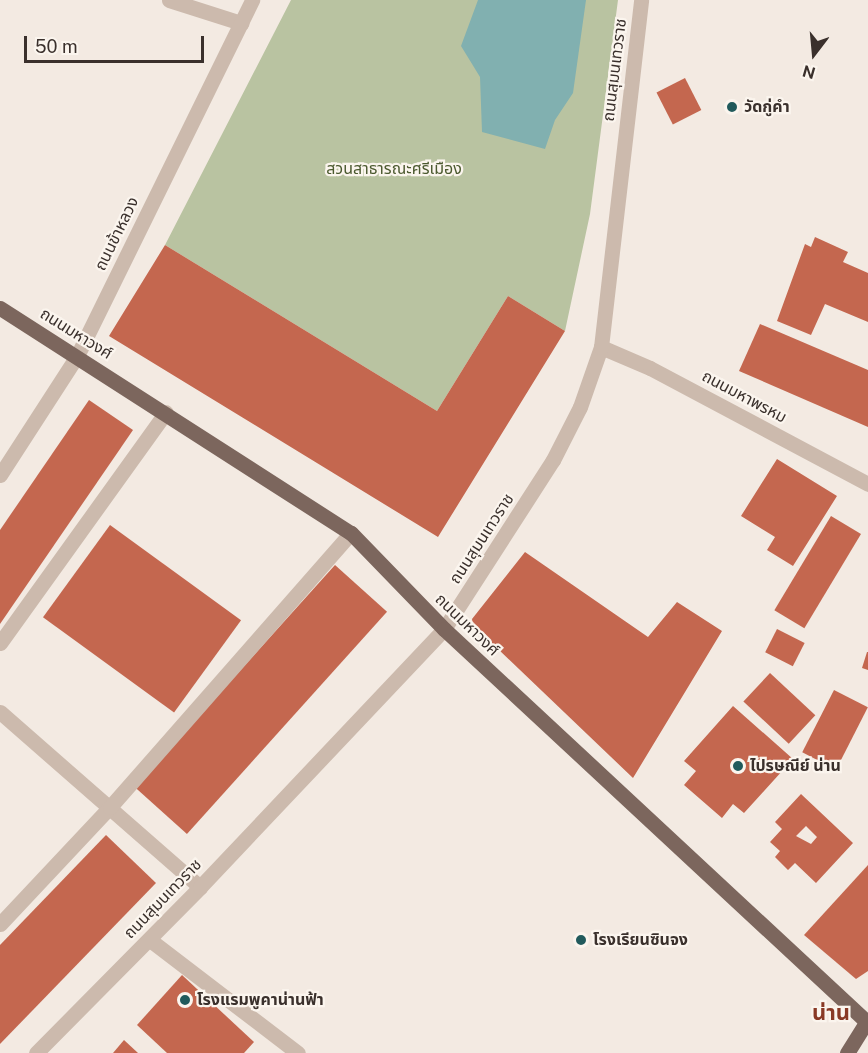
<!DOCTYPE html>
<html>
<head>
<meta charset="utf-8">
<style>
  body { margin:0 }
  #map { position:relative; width:868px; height:1053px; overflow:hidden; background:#f3eae2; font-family:"Public Sans","Noto Sans Thai",sans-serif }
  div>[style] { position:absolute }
  .green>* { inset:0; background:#b9c3a1 }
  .water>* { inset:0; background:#81b0b0 }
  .building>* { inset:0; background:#c4674f; transform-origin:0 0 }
  .minor>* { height:15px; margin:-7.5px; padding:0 7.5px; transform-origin:7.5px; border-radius:7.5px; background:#ccbaad }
  .major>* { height:15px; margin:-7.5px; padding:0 7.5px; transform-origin:7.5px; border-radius:7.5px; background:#7c665d }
  .dots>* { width:16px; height:16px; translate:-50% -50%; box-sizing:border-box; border:3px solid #fbf5ee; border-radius:50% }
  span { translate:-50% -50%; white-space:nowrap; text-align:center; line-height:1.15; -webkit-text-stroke:4.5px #fbf5ee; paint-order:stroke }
  .street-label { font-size:16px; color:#3a302c }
  .poi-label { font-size:16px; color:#3a302c; font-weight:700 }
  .left { translate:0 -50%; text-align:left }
  .park-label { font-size:16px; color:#4b592f }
  .district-label { font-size:22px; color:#893925; font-weight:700 }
  .north { position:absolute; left:784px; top:24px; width:60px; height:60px; -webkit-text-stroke:4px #fbf5ee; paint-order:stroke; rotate:196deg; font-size:16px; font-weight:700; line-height:24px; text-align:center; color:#3a302c }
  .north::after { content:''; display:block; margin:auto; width:21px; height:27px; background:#3a302c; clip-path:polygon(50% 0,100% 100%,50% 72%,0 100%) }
  .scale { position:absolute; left:24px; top:36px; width:180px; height:27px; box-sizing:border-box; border:3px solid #3a302c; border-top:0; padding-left:8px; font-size:18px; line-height:21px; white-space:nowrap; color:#3a302c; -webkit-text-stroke:4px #fbf5ee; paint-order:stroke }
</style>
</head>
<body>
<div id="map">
  <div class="green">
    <div style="clip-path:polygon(291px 0,618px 0,590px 214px,565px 331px,508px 296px,437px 411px,165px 245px)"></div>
  </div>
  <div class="water">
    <div style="clip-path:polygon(478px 0,586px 0,573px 93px,555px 120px,545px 149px,482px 132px,480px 77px,461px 46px)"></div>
  </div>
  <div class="building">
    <div style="left:685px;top:78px;width:36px;height:32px;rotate:63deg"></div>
    <div style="clip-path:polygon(815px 237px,848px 252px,843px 262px,868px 273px,868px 322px,825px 304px,811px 335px,777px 321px,805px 244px,811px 247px)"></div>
    <div style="clip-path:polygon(165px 245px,437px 411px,508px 296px,565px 331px,438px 537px,109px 336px)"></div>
    <div style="clip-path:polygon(760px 324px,868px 370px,868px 427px,739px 371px)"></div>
    <div style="clip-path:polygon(89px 400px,133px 430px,0 624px,0 530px)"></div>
    <div style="clip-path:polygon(777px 459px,837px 496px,793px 566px,767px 550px,775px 537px,741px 516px)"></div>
    <div style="left:831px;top:516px;width:35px;height:110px;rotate:31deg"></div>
    <div style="left:110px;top:525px;width:162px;height:114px;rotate:36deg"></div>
    <div style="clip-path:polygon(525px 552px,648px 637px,677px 602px,722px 631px,633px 778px,473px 625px,472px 619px)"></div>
    <div style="left:335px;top:565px;width:70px;height:299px;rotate:42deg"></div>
    <div style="left:777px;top:629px;width:31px;height:26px;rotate:27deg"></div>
    <div style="clip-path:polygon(867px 652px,868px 652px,868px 670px,862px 668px)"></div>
    <div style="left:770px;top:673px;width:62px;height:39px;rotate:43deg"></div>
    <div style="left:834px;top:690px;width:38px;height:70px;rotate:27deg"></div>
    <div style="clip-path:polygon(733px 706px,793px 759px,744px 813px,733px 804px,722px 818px,684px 785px,696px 771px,684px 761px)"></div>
    <div style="clip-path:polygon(evenodd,801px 794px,853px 843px,816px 883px,795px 863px,788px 870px,775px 857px,780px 851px,770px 842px,782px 829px,775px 822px,801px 794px,806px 826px,817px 837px,811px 844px,796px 836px,806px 826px)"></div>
    <div style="clip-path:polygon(106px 835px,156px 883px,0 1044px,0 945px)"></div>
    <div style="clip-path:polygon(868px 865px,868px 971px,856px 979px,804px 935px)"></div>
    <div style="clip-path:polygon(182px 975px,254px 1042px,244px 1053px,167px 1053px,137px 1025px)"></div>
    <div style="clip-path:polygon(124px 1040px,138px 1053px,113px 1053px)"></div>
  </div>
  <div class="minor">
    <div style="left:169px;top:0;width:76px;rotate:17.7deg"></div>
    <div style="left:601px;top:347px;width:53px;rotate:23.2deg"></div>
    <div style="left:650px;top:368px;width:247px;rotate:28deg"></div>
    <div style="left:0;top:475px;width:142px;rotate:-57.1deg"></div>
    <div style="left:77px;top:356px;width:397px;rotate:-63.8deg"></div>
    <div style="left:0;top:643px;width:284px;rotate:-54.3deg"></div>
    <div style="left:0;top:712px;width:266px;rotate:41.2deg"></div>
    <div style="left:0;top:924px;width:161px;rotate:-46.8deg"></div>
    <div style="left:110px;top:807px;width:365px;rotate:-48.7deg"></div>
    <div style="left:150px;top:940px;width:186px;rotate:37.4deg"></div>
    <div style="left:36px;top:1053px;width:233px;rotate:-45.3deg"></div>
    <div style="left:200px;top:887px;width:355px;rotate:-46.6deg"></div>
    <div style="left:444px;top:629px;width:201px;rotate:-57.2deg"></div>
    <div style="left:553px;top:460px;width:59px;rotate:-63deg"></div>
    <div style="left:580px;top:407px;width:64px;rotate:-70.7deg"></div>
    <div style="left:601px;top:347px;width:349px;rotate:-83.4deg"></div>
  </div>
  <div class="major">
    <div style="left:0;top:308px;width:417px;rotate:32.7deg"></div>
    <div style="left:351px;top:533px;width:134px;rotate:45.9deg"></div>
    <div style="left:444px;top:629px;width:579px;rotate:42.9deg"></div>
    <div style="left:847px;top:1053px;width:39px;rotate:-58deg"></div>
  </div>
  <div class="dots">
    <div style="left:732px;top:107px;background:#215a5c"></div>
    <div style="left:738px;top:766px;background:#215a5c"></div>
    <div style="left:581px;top:940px;background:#215a5c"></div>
    <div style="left:185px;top:1000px;background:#215a5c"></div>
  </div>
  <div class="street-label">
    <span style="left:615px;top:70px;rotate:-83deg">ถนนสุมนเทวราช</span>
    <span style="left:117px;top:234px;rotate:-64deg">ถนนข้าหลวง</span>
    <span style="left:76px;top:334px;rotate:32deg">ถนนมหาวงศ์</span>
    <span style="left:744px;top:397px;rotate:28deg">ถนนมหาพรหม</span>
    <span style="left:482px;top:539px;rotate:-57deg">ถนนสุมนเทวราช</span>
    <span style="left:467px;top:625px;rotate:44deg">ถนนมหาวงศ์</span>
    <span style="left:163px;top:899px;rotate:-46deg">ถนนสุมนเทวราช</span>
  </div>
  <div class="poi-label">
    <span class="left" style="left:744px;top:107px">วัดกู่คำ</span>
    <span class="left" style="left:750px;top:766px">ไปรษณีย์ น่าน</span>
    <span class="left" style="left:593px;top:940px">โรงเรียนซินจง</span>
    <span class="left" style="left:197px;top:1000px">โรงแรมพูคาน่านฟ้า</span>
  </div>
  <div class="park-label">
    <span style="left:394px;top:169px">สวนสาธารณะศรีเมือง</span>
  </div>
  <div class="district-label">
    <span style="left:831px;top:1013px">น่าน</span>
  </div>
  <div class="north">N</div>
  <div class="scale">50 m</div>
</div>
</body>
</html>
